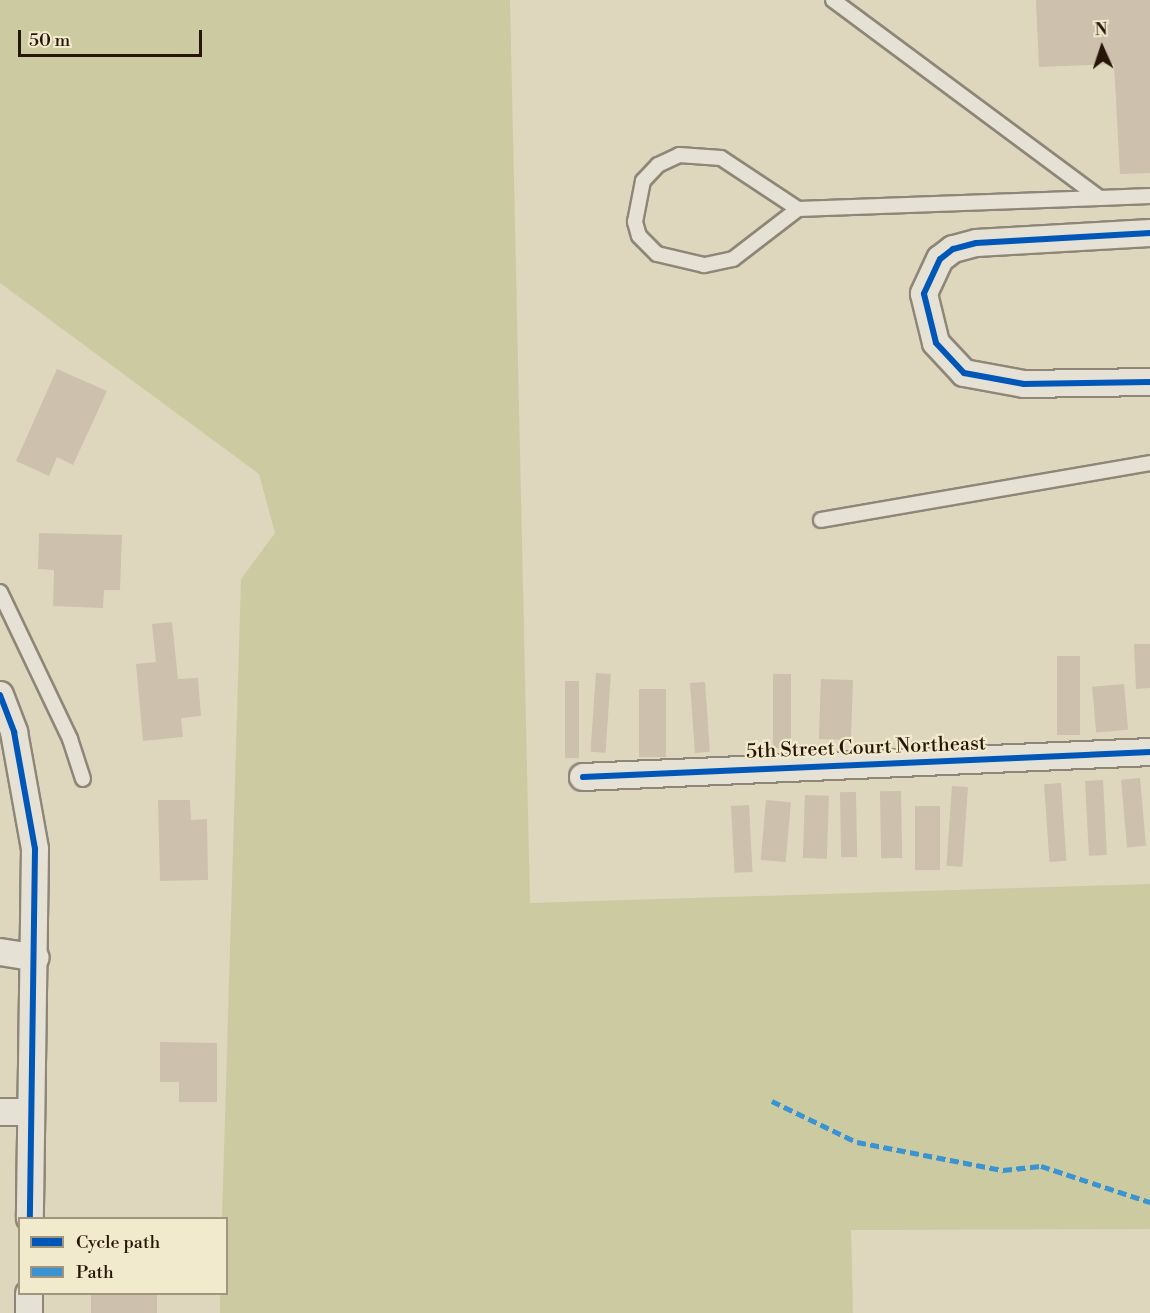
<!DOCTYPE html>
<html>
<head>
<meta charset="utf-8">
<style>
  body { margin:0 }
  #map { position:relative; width:1150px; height:1313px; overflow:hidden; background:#ded7be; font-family:"Libre Bodoni",serif }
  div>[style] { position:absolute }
  .green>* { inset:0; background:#cbcaa1 }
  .building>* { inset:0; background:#cdc0ac; transform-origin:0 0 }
  .roads { filter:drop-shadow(2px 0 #8e8778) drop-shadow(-2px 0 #8e8778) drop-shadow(0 2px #8e8778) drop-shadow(0 -2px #8e8778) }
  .service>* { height:14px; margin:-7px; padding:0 7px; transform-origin:7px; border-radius:7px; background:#e5e1d4 }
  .minor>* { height:26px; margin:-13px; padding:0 13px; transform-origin:13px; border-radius:13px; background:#e5e1d4 }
  .quiet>* { height:4.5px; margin-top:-2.25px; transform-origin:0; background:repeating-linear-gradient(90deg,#3b93d1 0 9px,transparent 0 13.5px) }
  .cycleway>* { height:6px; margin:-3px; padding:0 3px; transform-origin:3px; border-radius:3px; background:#0057b8 }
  span { translate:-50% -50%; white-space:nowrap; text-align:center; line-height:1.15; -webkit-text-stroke:4.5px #f2eacc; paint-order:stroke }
  .street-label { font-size:20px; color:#271507 }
  .legend { position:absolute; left:18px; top:1217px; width:210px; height:78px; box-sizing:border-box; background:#f2eacc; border:2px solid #a1957d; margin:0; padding:8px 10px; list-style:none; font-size:18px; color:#271507 }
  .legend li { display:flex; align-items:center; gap:12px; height:30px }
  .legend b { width:30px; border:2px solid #a1957d }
  .north { position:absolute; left:1072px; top:18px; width:60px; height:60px; -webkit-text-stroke:4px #f2eacc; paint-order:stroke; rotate:357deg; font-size:16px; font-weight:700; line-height:24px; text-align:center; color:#271507 }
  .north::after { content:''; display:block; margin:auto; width:21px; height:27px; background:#271507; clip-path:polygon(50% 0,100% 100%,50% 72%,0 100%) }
  .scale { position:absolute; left:18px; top:30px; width:184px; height:27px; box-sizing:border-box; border:3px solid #271507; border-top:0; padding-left:8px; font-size:18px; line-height:21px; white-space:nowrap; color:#271507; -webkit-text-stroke:4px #f2eacc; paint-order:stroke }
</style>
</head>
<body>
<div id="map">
  <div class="green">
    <div style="clip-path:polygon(0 0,510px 0,530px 903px,1150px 884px,1150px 1229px,851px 1230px,853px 1313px,220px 1313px,220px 1294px,226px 1294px,226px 1218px,222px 1218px,241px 579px,275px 533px,259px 474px,0 283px)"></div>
  </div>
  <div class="building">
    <div style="clip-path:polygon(1036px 0,1150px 0,1150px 173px,1120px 174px,1114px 64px,1039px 67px)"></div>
    <div style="clip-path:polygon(57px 369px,107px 391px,73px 465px,57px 457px,49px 476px,16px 461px)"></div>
    <div style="clip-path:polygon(39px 533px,122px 535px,120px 590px,104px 590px,103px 608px,53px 606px,54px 570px,38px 569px)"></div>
    <div style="clip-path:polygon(172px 622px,178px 679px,198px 678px,201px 716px,181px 718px,183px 737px,143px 741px,136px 664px,156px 662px,152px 624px)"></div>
    <div style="clip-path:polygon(1134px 644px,1150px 644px,1150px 688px,1136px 689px)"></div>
    <div style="left:1057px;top:656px;width:23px;height:79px"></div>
    <div style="left:596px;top:673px;width:15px;height:79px;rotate:4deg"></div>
    <div style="left:773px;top:674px;width:18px;height:74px"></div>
    <div style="left:821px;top:679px;width:32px;height:60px;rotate:2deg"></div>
    <div style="left:565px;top:681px;width:14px;height:77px"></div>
    <div style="left:705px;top:682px;width:70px;height:15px;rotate:86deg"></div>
    <div style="left:1124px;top:684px;width:46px;height:32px;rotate:85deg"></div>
    <div style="left:639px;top:689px;width:27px;height:68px"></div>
    <div style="left:1140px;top:778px;width:68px;height:19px;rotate:85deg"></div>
    <div style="left:1103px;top:780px;width:75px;height:18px;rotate:87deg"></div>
    <div style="left:1061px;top:783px;width:78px;height:17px;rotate:86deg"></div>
    <div style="left:952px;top:786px;width:16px;height:80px;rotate:4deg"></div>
    <div style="left:901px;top:791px;width:67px;height:21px;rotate:89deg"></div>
    <div style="left:856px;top:792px;width:65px;height:16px;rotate:89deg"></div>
    <div style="left:805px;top:795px;width:24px;height:63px;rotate:2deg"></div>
    <div style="clip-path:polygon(158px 800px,190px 800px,191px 820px,207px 819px,208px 880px,160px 881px)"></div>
    <div style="left:766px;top:800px;width:25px;height:60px;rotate:5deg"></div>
    <div style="left:749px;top:805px;width:67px;height:18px;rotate:87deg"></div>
    <div style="left:915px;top:806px;width:25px;height:64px"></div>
    <div style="clip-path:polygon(160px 1042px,217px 1043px,217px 1102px,179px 1102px,179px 1082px,160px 1082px)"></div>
    <div style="left:91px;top:1294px;width:66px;height:19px"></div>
  </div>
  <div class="roads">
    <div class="service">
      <div style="left:833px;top:0;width:332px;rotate:36.6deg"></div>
      <div style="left:1100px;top:198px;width:50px;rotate:-2.3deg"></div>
      <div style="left:798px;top:209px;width:82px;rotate:142.4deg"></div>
      <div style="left:733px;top:259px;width:30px;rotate:168deg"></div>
      <div style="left:704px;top:265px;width:48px;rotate:-166.8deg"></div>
      <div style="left:657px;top:254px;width:25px;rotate:-135deg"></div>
      <div style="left:639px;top:236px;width:15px;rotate:-106deg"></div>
      <div style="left:635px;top:222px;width:42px;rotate:-79deg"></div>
      <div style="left:643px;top:181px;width:22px;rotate:-47deg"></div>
      <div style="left:658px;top:165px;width:23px;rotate:-25deg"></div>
      <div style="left:679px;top:155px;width:42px;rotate:4.1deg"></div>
      <div style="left:721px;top:158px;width:92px;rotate:33.5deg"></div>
      <div style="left:798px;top:209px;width:302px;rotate:-2.1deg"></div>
      <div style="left:821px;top:520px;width:334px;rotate:-9.8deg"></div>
      <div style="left:0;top:592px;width:163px;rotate:64.5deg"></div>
      <div style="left:70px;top:739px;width:42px;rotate:72deg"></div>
    </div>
    <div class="minor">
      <div style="left:1150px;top:233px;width:174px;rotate:176.7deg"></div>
      <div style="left:976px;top:243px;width:24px;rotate:165deg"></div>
      <div style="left:953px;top:249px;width:16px;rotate:142deg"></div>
      <div style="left:940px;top:259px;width:38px;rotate:115deg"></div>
      <div style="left:924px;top:294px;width:50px;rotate:76.2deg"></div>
      <div style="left:936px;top:343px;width:41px;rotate:47deg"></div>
      <div style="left:964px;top:373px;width:61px;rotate:10.4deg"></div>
      <div style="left:1024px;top:384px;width:126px;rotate:-0.9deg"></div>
      <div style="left:0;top:695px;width:40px;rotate:69deg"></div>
      <div style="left:14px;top:732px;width:119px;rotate:79.8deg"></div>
      <div style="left:35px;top:849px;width:369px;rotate:90.8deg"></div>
      <div style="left:583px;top:777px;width:568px;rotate:-2.52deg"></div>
      <div style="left:0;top:952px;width:36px;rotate:9deg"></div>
      <div style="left:0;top:1112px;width:31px"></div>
      <div style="left:29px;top:1313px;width:19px;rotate:-90deg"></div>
    </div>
  </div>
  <div class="quiet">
    <div style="left:772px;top:1101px;width:94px;rotate:25.8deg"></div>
    <div style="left:857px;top:1142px;width:149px;rotate:10.9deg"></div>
    <div style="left:1003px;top:1170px;width:38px;rotate:-6deg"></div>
    <div style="left:1041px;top:1166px;width:115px;rotate:18.3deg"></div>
  </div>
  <div class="cycleway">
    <div style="left:1150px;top:233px;width:174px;rotate:176.7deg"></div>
    <div style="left:976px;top:243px;width:24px;rotate:165deg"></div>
    <div style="left:953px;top:249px;width:16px;rotate:142deg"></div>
    <div style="left:940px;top:259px;width:38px;rotate:115deg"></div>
    <div style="left:924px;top:294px;width:50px;rotate:76.2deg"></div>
    <div style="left:936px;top:343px;width:41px;rotate:47deg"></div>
    <div style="left:964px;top:373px;width:61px;rotate:10.4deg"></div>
    <div style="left:1024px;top:384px;width:126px;rotate:-0.9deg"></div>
    <div style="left:0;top:695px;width:40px;rotate:69deg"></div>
    <div style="left:14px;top:732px;width:119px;rotate:79.8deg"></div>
    <div style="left:35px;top:849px;width:369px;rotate:90.8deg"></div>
    <div style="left:583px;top:777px;width:568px;rotate:-2.52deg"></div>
  </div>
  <div class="street-label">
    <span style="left:866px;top:748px;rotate:-2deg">5th Street Court Northeast</span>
  </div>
  <ul class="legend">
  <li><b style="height:8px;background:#0057b8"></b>Cycle path</li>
  <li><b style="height:8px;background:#3b93d1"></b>Path</li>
  </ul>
  <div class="north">N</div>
  <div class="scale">50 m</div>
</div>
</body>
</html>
